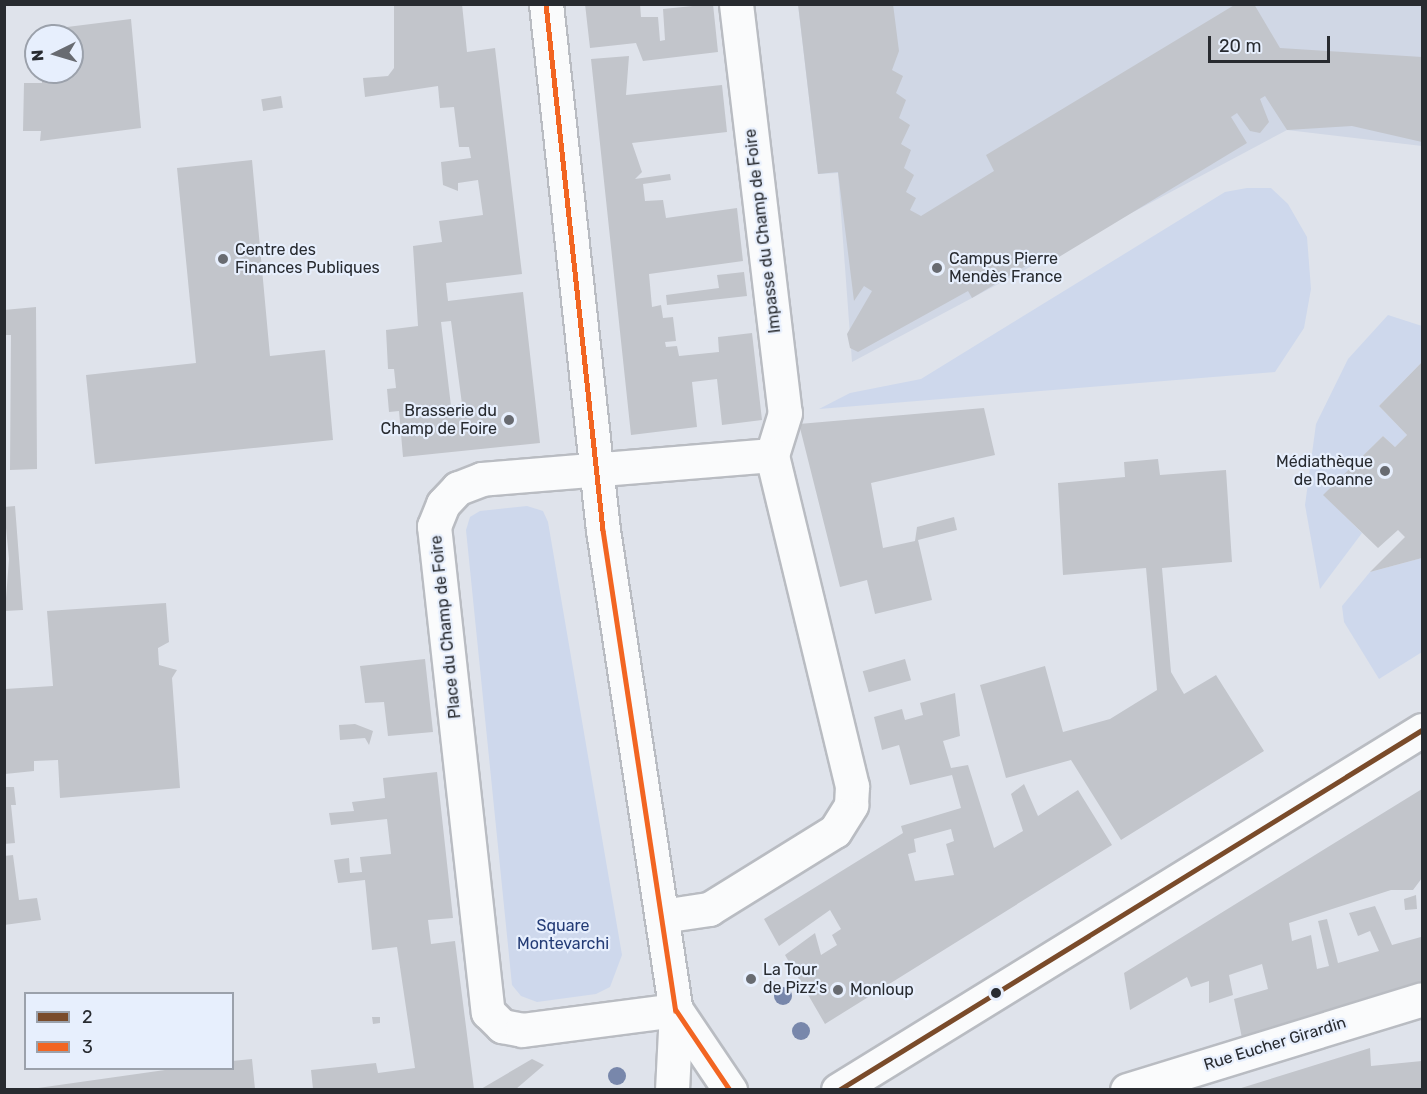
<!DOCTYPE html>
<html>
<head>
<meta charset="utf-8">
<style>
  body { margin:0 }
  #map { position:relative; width:1427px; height:1094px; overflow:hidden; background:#dfe3eb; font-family:Rubik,sans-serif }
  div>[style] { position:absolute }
  .built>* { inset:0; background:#d0d7e5 }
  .green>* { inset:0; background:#ced8ec }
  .building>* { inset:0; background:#c2c5cb; transform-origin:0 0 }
  .roads { filter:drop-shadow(2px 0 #b9bcc2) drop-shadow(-2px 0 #b9bcc2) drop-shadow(0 2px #b9bcc2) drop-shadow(0 -2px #b9bcc2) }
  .street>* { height:33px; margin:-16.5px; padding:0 16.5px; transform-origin:16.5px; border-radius:16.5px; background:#fafbfc }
  .secondary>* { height:33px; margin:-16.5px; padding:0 16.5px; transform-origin:16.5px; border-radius:16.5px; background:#fafbfc }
  .bus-1>* { height:4.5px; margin:-2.25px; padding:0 2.25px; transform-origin:2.25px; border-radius:2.25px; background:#7a4b2a }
  .bus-2>* { height:4.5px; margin:-2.25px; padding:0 2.25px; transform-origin:2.25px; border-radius:2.25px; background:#f26522 }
  .trees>* { width:18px; height:18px; margin:-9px; border-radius:50%; background:#7887ab }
  .dots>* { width:16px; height:16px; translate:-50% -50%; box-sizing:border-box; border:3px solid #e7effd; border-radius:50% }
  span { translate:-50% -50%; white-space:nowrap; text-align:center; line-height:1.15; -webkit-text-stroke:4.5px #e7effd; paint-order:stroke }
  .street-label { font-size:16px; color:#282b30 }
  .poi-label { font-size:16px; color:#282b30 }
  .left { translate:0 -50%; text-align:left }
  .right { translate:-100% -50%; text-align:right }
  .park-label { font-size:16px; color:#243c76 }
  .frame { position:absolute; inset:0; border:6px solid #282b30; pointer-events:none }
  .legend { position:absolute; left:24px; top:992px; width:210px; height:78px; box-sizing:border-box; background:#e7effd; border:2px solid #9ba1ab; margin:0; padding:8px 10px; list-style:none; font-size:18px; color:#282b30 }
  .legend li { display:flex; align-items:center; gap:12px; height:30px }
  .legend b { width:30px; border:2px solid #9ba1ab }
  .north { position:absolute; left:24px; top:24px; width:60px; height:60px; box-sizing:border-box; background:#e7effd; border:2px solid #9ba1ab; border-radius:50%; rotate:265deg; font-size:16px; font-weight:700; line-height:24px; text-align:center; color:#282b30 }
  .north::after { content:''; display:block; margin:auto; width:21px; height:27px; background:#686b71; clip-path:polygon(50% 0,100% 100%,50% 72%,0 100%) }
  .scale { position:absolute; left:1208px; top:36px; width:122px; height:27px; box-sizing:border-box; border:3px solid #282b30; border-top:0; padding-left:8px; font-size:18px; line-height:21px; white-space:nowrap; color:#282b30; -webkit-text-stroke:4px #e7effd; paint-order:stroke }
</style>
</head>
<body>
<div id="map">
  <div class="built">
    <div style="clip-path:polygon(798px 5px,1422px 5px,1422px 146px,1287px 130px,852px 362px,838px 173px,818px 174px)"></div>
  </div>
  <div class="green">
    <div style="clip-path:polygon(1247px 188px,1271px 188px,1288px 204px,1307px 237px,1311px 289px,1304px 328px,1275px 372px,819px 409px,850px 393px,921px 379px,1225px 192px)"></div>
    <div style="clip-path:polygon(1388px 315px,1422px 326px,1422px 362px,1379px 406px,1407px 435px,1395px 447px,1383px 436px,1324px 495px,1362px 533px,1320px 589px,1305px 505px,1316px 424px,1348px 359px)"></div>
    <div style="clip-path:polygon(527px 506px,543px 511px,548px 522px,622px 955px,610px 987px,596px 994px,537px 1002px,521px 996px,512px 985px,466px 530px,470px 517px,480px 511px)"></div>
    <div style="clip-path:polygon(1422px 558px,1422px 652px,1379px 679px,1344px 622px,1342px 606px,1370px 572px)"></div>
  </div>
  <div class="building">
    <div style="clip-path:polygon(evenodd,394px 4px,462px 4px,467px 52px,495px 48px,522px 274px,446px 283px,448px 301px,523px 292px,540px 443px,403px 457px,399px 411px,389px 412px,387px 389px,396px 388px,394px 369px,388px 369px,386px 330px,418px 326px,413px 246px,442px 242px,439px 221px,483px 215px,478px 180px,458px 183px,458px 191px,443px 185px,441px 162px,471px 158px,469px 147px,459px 147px,454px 107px,440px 108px,438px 86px,365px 97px,363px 78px,388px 76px,394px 68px,394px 4px,451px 321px,462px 404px,451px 406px,441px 322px,451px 321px)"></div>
    <div style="clip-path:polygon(585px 4px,640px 4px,641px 17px,658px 17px,660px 41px,665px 40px,663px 9px,713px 4px,718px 52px,643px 61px,636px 43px,590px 48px)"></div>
    <div style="clip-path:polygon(798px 4px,893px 4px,899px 51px,892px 70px,903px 76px,896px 93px,906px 100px,899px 118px,910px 125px,901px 144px,911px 150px,904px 168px,914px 175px,906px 192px,916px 198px,910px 210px,921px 216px,994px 171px,986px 155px,1236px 4px,1254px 4px,1280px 48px,1422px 57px,1422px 142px,1352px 126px,1287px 130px,1265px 96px,1260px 99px,1269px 122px,1260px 133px,1250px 131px,1237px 113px,1231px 117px,1247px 143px,1049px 263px,1044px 255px,972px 298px,968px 291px,858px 352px,850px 348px,847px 334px,872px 291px,864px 286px,854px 301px,838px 172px,818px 174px)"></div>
    <div style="clip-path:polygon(131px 19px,141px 128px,40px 141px,41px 131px,23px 131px,24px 83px,42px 83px,42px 72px,72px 72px,72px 36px,43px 36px,43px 30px)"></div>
    <div style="clip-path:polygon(36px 53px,36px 59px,30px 59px,28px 54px)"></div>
    <div style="clip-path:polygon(629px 56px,626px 95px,722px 85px,727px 132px,632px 143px,642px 172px,635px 179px,670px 174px,671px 180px,643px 184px,645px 201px,663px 200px,666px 218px,737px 208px,743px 261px,649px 274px,652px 307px,661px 305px,663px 318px,673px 317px,676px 341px,665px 342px,666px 347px,677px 346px,679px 356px,719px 352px,718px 337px,752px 333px,762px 420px,722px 425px,717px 379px,692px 382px,697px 427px,631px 435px,591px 59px)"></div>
    <div style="left:281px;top:96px;width:12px;height:20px;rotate:81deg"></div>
    <div style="clip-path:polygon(252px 160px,270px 356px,325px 350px,333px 440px,95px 464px,86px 375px,196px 363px,177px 168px)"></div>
    <div style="clip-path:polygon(744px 272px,747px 296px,667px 305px,666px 295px,719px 288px,717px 275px)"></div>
    <div style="clip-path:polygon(36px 307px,37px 469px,10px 470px,11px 335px,4px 335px,4px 310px)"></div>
    <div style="clip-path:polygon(1422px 362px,1422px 558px,1370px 572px,1405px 537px,1398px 530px,1378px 548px,1323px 495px,1383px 436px,1395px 447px,1407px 435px,1379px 406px)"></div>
    <div style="clip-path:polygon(984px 408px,995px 455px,871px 483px,883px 548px,915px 541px,917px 527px,954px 517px,957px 530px,918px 540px,932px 600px,875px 614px,867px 580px,840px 587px,799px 424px)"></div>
    <div style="clip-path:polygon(1158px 459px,1160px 475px,1226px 470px,1232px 562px,1162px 568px,1171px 672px,1184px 694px,1216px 675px,1264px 751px,1121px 840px,1071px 760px,1006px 778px,980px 685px,1045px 666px,1063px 732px,1110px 719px,1157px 690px,1146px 568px,1063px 575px,1058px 483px,1125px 477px,1124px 462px)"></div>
    <div style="clip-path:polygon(15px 506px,23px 610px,5px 611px,9px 559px,4px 507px)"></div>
    <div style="clip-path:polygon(166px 603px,169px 642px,158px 648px,159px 665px,177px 670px,172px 678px,180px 788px,60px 798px,58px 760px,34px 761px,34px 771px,5px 774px,5px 689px,53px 686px,47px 611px)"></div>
    <div style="clip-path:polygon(425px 659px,433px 732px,388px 736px,384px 702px,365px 703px,360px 666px)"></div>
    <div style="left:905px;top:659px;width:22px;height:44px;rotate:74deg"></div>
    <div style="clip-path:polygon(evenodd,955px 693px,960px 736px,943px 741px,951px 768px,968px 765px,994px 848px,1023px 831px,1011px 794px,1024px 784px,1038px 816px,1078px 790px,1112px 845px,825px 1024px,785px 955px,815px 933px,821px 955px,837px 945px,832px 935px,841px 929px,830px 910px,779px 946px,764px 919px,903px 833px,901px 826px,961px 808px,952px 775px,910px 785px,899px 745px,882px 750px,874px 717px,902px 709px,905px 720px,923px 715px,920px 703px,955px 693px,951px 829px,954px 841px,946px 844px,954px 875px,915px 881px,908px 854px,916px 852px,914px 839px,951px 829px)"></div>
    <div style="clip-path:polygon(355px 724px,373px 731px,369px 745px,365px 738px,340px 740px,339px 725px)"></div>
    <div style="clip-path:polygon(437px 772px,453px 918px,428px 920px,431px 944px,455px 941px,474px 1089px,313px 1089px,311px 1070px,376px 1063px,378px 1073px,415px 1068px,397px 947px,372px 950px,365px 880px,338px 883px,334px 860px,349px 858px,350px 873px,362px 872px,360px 857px,391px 854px,387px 819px,331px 825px,329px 813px,354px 811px,352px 802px,385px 798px,383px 778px)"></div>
    <div style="clip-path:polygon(4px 787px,14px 787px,16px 805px,11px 805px,15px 843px,4px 844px)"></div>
    <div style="clip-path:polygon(1422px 789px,1422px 878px,1413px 890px,1391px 890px,1289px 923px,1292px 941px,1311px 935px,1317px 969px,1329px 966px,1318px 921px,1327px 919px,1338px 963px,1379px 951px,1370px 931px,1358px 936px,1349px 913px,1375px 906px,1392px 945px,1421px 937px,1422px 928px,1422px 981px,1242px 1038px,1234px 999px,1268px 989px,1262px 964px,1229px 975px,1233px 995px,1209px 1003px,1209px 981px,1191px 987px,1187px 977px,1130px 1010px,1124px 973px)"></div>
    <div style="clip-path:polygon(13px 855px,19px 900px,37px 898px,41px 920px,4px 925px,4px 856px)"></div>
    <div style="clip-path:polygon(1416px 895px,1417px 909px,1405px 910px,1404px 899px)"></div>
    <div style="clip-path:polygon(372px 1017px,380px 1017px,380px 1023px,373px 1024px)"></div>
    <div style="clip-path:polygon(1370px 1048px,1371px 1066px,1422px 1061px,1422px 1089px,1238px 1089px)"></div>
    <div style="clip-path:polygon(252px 1059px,255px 1089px,31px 1089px,179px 1068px,232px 1068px,232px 1061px)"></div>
    <div style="clip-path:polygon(532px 1059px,544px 1065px,516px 1089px,481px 1089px)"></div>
  </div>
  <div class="roads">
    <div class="street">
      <div style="left:736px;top:4px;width:412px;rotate:83.2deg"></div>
      <div style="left:785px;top:413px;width:44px;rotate:107.2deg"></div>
      <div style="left:662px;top:916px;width:48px;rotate:-8.5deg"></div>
      <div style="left:709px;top:909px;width:148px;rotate:-31.8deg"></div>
      <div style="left:835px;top:831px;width:31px;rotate:-58deg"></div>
      <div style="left:851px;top:805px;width:19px;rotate:-87deg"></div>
      <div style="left:852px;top:786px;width:341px;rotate:-103.6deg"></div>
      <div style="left:772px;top:455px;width:291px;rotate:175.3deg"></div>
      <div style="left:482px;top:479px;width:26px;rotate:159deg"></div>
      <div style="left:458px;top:488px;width:22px;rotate:133deg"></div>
      <div style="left:443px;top:504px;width:24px;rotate:112deg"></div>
      <div style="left:434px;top:526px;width:489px;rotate:83.7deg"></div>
      <div style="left:488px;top:1012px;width:20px;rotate:45deg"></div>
      <div style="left:502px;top:1026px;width:20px;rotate:11deg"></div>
      <div style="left:522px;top:1030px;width:155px;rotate:-7.4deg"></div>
      <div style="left:1127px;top:1090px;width:309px;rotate:-17.1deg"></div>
    </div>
    <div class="secondary">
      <div style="left:546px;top:4px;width:529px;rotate:83.82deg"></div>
      <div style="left:603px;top:530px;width:486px;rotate:81.4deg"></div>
      <div style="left:676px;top:1010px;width:97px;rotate:56deg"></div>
      <div style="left:672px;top:1090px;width:80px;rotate:-87.1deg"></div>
      <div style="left:838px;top:1090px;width:686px;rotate:-31.65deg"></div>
    </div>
  </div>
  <div class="bus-1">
    <div style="left:839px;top:1090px;width:685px;rotate:-31.7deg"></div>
  </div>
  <div class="bus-2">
    <div style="left:546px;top:4px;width:529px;rotate:83.82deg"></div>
    <div style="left:603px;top:530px;width:486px;rotate:81.4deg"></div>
    <div style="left:676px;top:1010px;width:97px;rotate:56deg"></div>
  </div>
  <div class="trees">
    <div style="left:783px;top:996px"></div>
    <div style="left:801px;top:1031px"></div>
    <div style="left:617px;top:1076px"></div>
  </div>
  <div class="dots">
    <div style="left:223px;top:259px;background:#686b71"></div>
    <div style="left:937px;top:268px;background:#686b71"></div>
    <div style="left:509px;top:420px;background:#686b71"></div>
    <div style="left:1385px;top:471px;background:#686b71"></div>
    <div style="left:751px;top:979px;background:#686b71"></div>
    <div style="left:838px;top:990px;background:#686b71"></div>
    <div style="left:996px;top:993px;background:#282b30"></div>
  </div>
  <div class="street-label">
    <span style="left:763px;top:231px;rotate:-97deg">Impasse du Champ de Foire</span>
    <span style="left:446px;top:627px;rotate:-96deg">Place du Champ de Foire</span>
    <span style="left:1275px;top:1044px;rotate:-17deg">Rue Eucher Girardin</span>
  </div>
  <div class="poi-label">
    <span class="left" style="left:235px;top:259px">Centre des<br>Finances Publiques</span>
    <span class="left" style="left:949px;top:268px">Campus Pierre<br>Mendès France</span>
    <span class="right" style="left:497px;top:420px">Brasserie du<br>Champ de Foire</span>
    <span class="right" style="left:1373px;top:471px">Médiathèque<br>de Roanne</span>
    <span class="left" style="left:763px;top:979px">La Tour<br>de Pizz's</span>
    <span class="left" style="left:850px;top:990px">Monloup</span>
  </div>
  <div class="park-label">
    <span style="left:563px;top:935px">Square<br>Montevarchi</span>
  </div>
  <div class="frame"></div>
  <ul class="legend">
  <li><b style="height:8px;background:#7a4b2a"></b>2</li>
  <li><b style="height:8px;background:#f26522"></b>3</li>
  </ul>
  <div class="north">N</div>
  <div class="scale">20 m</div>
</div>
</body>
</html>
